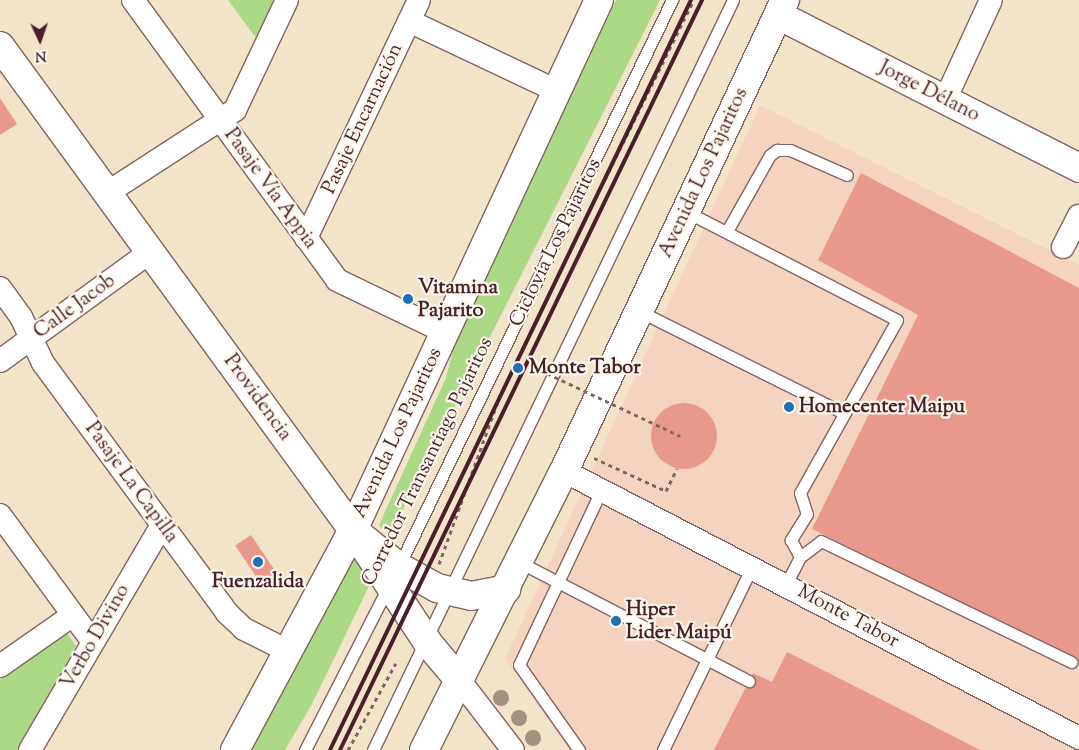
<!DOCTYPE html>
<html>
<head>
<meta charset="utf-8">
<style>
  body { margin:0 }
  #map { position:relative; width:1079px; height:750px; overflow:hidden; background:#f1e4c9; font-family:"Sorts Mill Goudy",serif }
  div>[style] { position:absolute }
  .built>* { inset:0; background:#f5d3c1 }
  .green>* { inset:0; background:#acd986 }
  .building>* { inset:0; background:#e9988c; transform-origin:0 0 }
  .round { border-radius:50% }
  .path>* { height:3px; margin-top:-1.5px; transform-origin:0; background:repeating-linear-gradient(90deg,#846462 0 4px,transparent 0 8px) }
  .roads { filter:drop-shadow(1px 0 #846462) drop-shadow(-1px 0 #846462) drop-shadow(0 1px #846462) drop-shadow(0 -1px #846462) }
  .service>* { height:11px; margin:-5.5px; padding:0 5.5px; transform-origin:5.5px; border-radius:5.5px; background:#fff }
  .minor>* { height:22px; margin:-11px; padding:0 11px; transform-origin:11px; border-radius:11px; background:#fff }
  .tertiary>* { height:28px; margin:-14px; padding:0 14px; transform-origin:14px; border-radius:14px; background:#fff }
  .primary>* { height:28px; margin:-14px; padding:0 14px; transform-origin:14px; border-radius:14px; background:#fff }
  .rail>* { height:4px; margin:-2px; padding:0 2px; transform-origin:2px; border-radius:2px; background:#4a1f2b }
  .path-bridge>* { height:3px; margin-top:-1.5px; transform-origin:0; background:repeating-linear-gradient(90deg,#846462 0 4px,transparent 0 8px) }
  .trees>* { width:16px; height:16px; margin:-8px; border-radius:50%; background:#a2927f }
  .dots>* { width:14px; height:14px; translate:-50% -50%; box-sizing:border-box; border:2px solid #fbf7ec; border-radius:50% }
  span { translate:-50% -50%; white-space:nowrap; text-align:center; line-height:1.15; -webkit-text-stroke:4.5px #fbf7ec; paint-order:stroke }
  .street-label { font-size:20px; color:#4a1f2b }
  .poi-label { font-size:20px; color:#4a1f2b; font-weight:700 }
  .left { translate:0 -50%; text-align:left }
  .north { position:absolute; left:15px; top:15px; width:50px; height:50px; -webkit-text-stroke:4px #fbf7ec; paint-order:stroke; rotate:177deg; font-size:14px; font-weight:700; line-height:20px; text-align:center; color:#4a1f2b }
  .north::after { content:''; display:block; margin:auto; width:18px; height:22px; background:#4a1f2b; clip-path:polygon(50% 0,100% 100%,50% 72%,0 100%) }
</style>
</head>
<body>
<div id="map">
  <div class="built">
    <div style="clip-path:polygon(760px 105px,1079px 265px,1079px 750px,569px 750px,505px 659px)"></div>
  </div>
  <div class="green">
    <div style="clip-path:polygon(228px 0,279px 0,259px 42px)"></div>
    <div style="clip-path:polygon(616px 0,660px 0,390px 535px,379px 525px,446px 378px,456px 338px)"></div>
    <div style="clip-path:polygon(350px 550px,371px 582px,312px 704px,285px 750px,248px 750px)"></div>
    <div style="clip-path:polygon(67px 633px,76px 646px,19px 750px,0 750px,0 679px)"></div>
  </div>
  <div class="building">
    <div style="clip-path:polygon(0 98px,17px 124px,0 135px)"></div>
    <div style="clip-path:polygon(861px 173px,1079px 288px,1079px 660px,812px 529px,918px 315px,818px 260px)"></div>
    <div class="round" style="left:651px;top:403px;width:66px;height:66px"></div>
    <div style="left:251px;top:535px;width:53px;height:19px;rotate:56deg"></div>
    <div style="clip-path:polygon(787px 652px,908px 713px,980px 750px,714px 750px,753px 673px,772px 682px)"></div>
  </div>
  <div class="path">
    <div style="left:605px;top:179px;width:200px;rotate:-63.6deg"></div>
    <div style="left:594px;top:458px;width:79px;rotate:24.6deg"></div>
    <div style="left:666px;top:491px;width:25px;rotate:-64deg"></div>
    <div style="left:439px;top:564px;width:182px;rotate:-70.1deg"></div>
    <div style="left:348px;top:750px;width:99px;rotate:-61.1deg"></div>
  </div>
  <div class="roads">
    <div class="service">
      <div style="left:687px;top:212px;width:236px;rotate:27.2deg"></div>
      <div style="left:897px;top:320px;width:198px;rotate:119.3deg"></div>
      <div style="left:800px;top:493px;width:22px;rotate:72deg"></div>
      <div style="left:807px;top:514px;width:31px;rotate:122deg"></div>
      <div style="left:791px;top:540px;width:19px;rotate:62deg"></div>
      <div style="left:800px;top:557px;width:31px;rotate:117deg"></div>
      <div style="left:727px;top:231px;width:87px;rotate:-60.5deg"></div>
      <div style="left:770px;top:155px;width:9px;rotate:-36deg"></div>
      <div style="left:777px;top:150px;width:13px"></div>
      <div style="left:790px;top:150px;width:62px;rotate:23.7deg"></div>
      <div style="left:639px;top:311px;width:229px;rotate:26.5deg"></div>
      <div style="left:800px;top:557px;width:26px;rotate:-37deg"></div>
      <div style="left:821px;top:541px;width:278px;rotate:25.8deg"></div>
      <div style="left:519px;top:562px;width:259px;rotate:27.4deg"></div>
      <div style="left:398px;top:568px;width:631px;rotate:-64.25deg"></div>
      <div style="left:305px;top:750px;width:183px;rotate:-63deg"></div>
      <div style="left:373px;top:750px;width:832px;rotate:-64.36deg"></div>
      <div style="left:579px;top:750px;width:104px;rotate:-125.2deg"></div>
      <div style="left:519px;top:665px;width:192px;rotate:-64.8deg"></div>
      <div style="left:663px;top:750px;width:203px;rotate:-64.1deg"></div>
    </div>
    <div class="minor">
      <div style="left:133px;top:0;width:346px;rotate:53.9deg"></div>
      <div style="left:337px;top:280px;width:120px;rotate:25.7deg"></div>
      <div style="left:409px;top:21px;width:164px;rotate:25.3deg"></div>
      <div style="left:945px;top:100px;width:110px;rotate:-65.3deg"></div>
      <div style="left:107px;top:193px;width:153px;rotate:-33deg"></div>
      <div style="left:235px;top:110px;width:122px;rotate:-64.7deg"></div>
      <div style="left:306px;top:238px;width:263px;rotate:-64.6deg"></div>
      <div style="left:1063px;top:247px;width:35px;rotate:-63deg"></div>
      <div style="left:0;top:288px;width:36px;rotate:54deg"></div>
      <div style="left:21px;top:317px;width:51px;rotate:64.4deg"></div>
      <div style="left:43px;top:363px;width:310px;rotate:53.6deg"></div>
      <div style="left:227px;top:613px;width:23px;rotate:43deg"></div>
      <div style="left:244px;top:629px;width:51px;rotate:26.6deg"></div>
      <div style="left:0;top:361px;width:185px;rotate:-36deg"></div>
      <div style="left:564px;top:471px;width:580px;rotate:27.4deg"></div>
      <div style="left:0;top:515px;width:157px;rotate:53.8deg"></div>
      <div style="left:0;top:666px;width:89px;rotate:-34.9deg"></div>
      <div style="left:460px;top:681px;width:87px;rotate:52.5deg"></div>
      <div style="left:30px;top:750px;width:261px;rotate:-59.6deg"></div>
    </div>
    <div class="tertiary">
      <div style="left:778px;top:15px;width:338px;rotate:26.9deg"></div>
      <div style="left:0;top:46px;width:599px;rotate:53.9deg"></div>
      <div style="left:353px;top:530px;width:136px;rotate:56.4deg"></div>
      <div style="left:428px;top:643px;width:50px;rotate:49.9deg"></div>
    </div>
    <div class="primary">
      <div style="left:353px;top:530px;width:59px;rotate:38.8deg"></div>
      <div style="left:399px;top:567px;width:43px;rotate:28.9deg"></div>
      <div style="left:437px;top:588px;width:35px;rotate:13deg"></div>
      <div style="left:471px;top:596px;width:36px;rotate:-11deg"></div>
      <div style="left:235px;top:750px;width:250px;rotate:-61.8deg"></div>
      <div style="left:353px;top:530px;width:584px;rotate:-65.1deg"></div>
      <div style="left:424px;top:750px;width:312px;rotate:-63.4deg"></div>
      <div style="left:564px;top:471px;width:520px;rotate:-64.86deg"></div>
    </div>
  </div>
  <div class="rail">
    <div style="left:330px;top:750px;width:832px;rotate:-64.3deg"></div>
    <div style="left:340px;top:750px;width:833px;rotate:-64.23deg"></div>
  </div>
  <div class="path-bridge">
    <div style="left:540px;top:370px;width:155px;rotate:25.2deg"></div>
  </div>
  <div class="trees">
    <div style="left:501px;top:698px"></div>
    <div style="left:519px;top:718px"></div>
    <div style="left:533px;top:738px"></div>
  </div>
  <div class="dots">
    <div style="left:408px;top:299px;background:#1f6fb2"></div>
    <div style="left:518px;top:368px;background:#1f6fb2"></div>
    <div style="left:789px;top:407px;background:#1f6fb2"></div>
    <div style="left:258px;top:562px;background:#1f6fb2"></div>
    <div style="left:616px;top:621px;background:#1f6fb2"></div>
  </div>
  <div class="street-label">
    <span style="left:929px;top:92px;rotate:27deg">Jorge Délano</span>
    <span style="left:363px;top:119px;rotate:-65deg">Pasaje Encarnación</span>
    <span style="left:704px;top:173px;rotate:-65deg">Avenida Los Pajaritos</span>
    <span style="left:270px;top:189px;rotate:54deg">Pasaje Vía Appia</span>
    <span style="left:556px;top:243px;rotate:-64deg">Ciclovía Los Pajaritos</span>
    <span style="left:75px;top:307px;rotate:-36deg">Calle Jacob</span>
    <span style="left:257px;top:398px;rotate:54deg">Providencia</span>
    <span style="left:398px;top:433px;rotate:-65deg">Avenida Los Pajaritos</span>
    <span style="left:428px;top:462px;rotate:-64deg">Corredor Transantiago Pajaritos</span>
    <span style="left:131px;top:483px;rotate:54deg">Pasaje La Capilla</span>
    <span style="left:848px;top:617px;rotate:28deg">Monte Tabor</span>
    <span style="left:96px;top:637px;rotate:-60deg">Verbo Divino</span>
  </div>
  <div class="poi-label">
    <span class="left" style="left:418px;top:300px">Vitamina<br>Pajarito</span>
    <span class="left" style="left:529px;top:368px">Monte Tabor</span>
    <span class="left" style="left:799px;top:407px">Homecenter Maipu</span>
    <span style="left:258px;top:582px">Fuenzalida</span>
    <span class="left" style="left:626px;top:622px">Hiper<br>Lider Maipú</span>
  </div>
  <div class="north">N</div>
</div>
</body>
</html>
